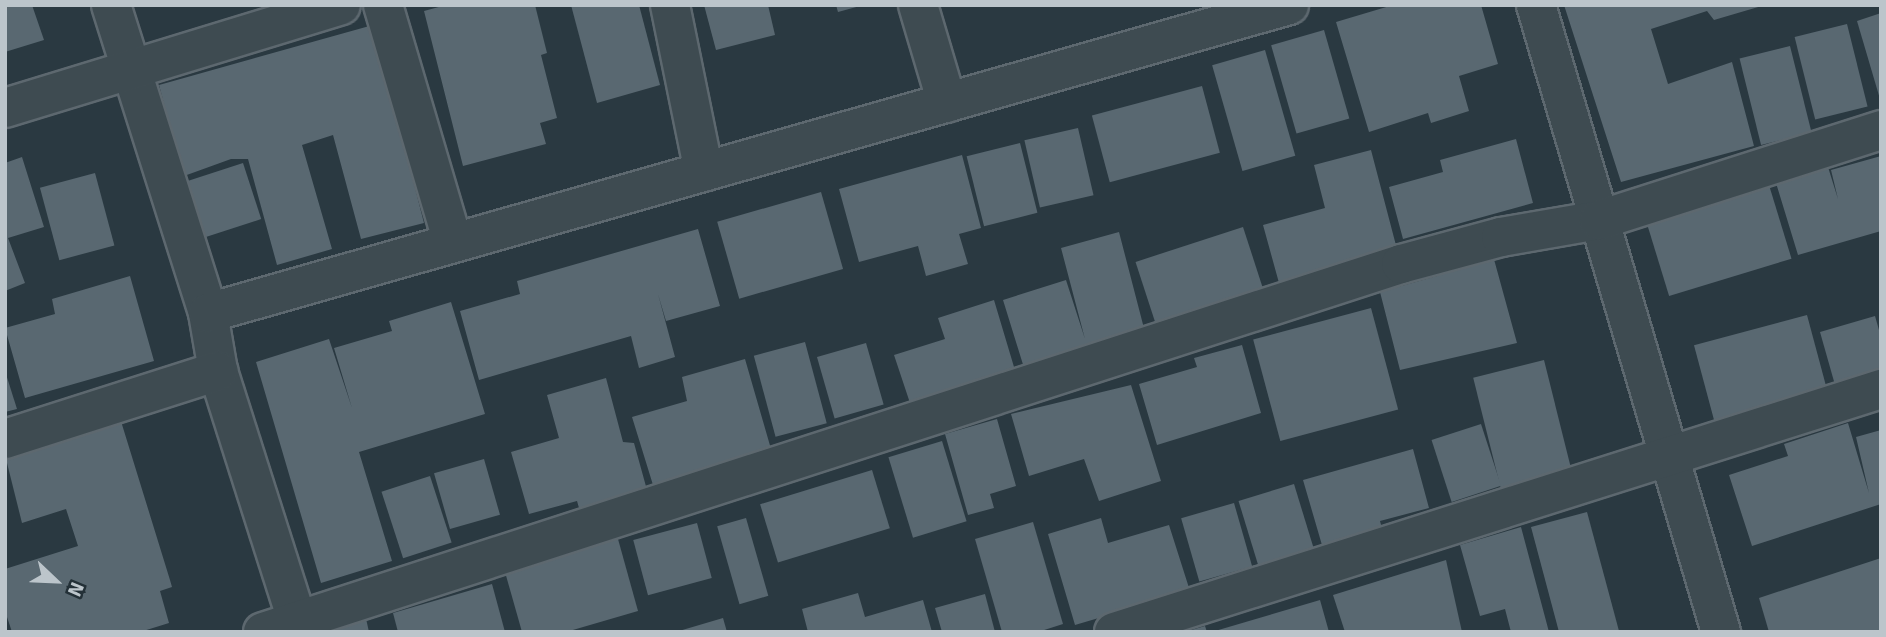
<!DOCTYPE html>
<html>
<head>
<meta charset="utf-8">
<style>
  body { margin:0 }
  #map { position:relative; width:1886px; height:637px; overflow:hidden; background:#2a3941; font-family:Signika,sans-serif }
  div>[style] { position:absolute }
  .building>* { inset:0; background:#596871; transform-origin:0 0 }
  .roads { filter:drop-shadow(2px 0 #5d686f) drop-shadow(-2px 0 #5d686f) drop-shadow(0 2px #5d686f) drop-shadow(0 -2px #5d686f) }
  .street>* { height:38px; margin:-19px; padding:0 19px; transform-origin:19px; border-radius:19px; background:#3e4b51 }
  span { translate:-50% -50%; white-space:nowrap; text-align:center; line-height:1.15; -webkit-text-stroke:5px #233037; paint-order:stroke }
  .frame { position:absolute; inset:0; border:7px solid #bcc5cb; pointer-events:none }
  .north { position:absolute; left:21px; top:546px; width:70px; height:70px; -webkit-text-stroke:5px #233037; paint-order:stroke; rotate:113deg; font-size:19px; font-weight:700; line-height:28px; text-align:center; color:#bcc5cb }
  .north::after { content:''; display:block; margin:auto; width:24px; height:32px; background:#bcc5cb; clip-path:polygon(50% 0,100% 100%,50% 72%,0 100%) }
</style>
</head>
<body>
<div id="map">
  <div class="building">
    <div style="clip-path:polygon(5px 5px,32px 5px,44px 40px,5px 52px)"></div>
    <div style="clip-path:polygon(446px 5px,535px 5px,547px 53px,541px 55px,557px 118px,540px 123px,546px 144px,463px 166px,424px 11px)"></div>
    <div style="clip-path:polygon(571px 5px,639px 5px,660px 85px,597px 103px)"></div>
    <div style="clip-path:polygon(704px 5px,768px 5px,775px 35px,716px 50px)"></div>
    <div style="clip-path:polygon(836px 5px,860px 5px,860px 6px,838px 12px)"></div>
    <div style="clip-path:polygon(1393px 5px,1481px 5px,1498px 64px,1459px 76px,1469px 111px,1431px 123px,1428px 113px,1369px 132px,1336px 22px)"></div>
    <div style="clip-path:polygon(1564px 5px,1765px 5px,1714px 20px,1707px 11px,1651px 29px,1668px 84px,1732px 62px,1754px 146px,1621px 182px)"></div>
    <div style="clip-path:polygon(1881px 13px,1881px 99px,1880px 99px,1857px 21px)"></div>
    <div style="left:1847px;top:24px;width:85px;height:54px;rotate:76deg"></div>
    <div style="clip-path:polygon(373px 25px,424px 223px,361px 239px,333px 135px,302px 145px,332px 249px,277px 265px,248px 159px,231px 159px,184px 176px,159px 85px)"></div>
    <div style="left:1324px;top:30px;width:92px;height:55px;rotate:74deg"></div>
    <div style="left:1790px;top:46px;width:89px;height:52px;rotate:76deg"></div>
    <div style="left:1265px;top:50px;width:110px;height:55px;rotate:74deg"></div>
    <div style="left:1202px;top:86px;width:69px;height:114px;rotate:75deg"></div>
    <div style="left:1078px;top:128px;width:69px;height:55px;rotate:77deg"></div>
    <div style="clip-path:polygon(1516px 139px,1533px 203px,1403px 239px,1389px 187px,1443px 172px,1440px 160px)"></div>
    <div style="left:1020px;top:143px;width:72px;height:55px;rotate:76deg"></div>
    <div style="clip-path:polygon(1371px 150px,1398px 253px,1279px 283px,1263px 225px,1325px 208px,1314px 165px)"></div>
    <div style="clip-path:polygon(962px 155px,981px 228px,959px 234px,968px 264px,926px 276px,918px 246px,859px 262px,839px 189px)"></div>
    <div style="clip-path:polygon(1881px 156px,1881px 231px,1798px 255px,1776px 183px,1828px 167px,1838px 199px,1831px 170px)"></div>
    <div style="clip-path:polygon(22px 157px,44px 227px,8px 238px,25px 283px,5px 291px,5px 163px)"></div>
    <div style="left:243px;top:163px;width:59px;height:59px;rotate:72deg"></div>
    <div style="left:95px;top:173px;width:75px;height:57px;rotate:75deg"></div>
    <div style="left:1769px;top:185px;width:77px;height:128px;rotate:73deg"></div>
    <div style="left:821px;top:192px;width:80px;height:108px;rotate:74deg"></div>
    <div style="left:1243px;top:227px;width:63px;height:113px;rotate:72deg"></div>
    <div style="clip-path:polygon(698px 229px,720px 306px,666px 321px,658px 294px,675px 357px,639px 368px,631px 336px,479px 380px,460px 311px,520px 294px,517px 281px)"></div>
    <div style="clip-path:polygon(1119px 232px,1146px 336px,1025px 371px,1003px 300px,1066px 280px,1085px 339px,1061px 248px)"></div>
    <div style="clip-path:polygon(1492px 252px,1517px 343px,1400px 370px,1380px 292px,1437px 276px,1437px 267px)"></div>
    <div style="clip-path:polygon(130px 276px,154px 361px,25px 398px,5px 328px,55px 314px,52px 299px)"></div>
    <div style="clip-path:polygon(994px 300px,1017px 377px,963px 396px,961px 386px,910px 403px,894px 355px,945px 339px,938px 318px)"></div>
    <div style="clip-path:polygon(451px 302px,485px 414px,359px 452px,392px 561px,321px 583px,256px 362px,329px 339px,352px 408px,334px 348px,392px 331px,389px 321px)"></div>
    <div style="left:1371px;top:308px;width:105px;height:122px;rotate:75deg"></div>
    <div style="left:1807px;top:315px;width:87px;height:117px;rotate:75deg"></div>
    <div style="clip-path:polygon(1875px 316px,1881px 337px,1881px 380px,1837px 392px,1820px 332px)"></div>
    <div style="left:805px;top:342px;width:84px;height:53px;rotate:75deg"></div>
    <div style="left:866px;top:343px;width:64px;height:51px;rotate:74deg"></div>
    <div style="clip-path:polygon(1242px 345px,1261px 413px,1157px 445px,1139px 384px,1197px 367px,1194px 358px)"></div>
    <div style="clip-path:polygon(745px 359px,771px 449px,653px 485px,632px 417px,687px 401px,682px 377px)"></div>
    <div style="left:1544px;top:360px;width:117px;height:73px;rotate:76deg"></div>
    <div style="clip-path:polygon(5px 371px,17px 409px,5px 412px)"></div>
    <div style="clip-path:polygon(606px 378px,623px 442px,634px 443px,647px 490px,579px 508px,577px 501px,529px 514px,511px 452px,559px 438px,547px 395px)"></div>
    <div style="clip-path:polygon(1131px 385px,1161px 481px,1099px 501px,1084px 459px,1029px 476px,1011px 414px)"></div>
    <div style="clip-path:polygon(120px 418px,170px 580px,172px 587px,160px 591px,169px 623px,140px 632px,12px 632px,5px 611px,5px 569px,78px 546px,66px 509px,22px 523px,5px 455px)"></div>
    <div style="clip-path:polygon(997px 419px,1016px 486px,990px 494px,994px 508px,968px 515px,945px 434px)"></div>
    <div style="clip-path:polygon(1848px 423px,1869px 493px,1856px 437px,1881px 430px,1881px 504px,1752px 546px,1729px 475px,1788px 456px,1784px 444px)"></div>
    <div style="left:1481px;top:424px;width:65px;height:52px;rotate:72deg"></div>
    <div style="left:942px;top:441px;width:84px;height:56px;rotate:73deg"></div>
    <div style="clip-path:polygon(1413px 449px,1429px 508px,1380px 521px,1384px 536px,1324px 552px,1303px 480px)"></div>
    <div style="left:484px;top:459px;width:58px;height:52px;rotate:74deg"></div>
    <div style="left:872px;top:470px;width:61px;height:117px;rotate:73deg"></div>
    <div style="left:430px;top:476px;width:70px;height:51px;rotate:72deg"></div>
    <div style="left:1294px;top:484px;width:72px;height:58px;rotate:73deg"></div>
    <div style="left:1234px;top:503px;width:66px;height:55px;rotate:74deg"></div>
    <div style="clip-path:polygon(1587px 512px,1619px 631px,1615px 632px,1559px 632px,1531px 527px)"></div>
    <div style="left:746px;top:518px;width:81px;height:30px;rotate:74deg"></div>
    <div style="clip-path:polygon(1101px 518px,1108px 543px,1169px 525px,1190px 591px,1075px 625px,1048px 534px)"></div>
    <div style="clip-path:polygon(1033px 522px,1063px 624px,1038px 632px,1002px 632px,975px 539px)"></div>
    <div style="left:697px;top:523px;width:57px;height:66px;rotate:75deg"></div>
    <div style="clip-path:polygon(1521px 527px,1549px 632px,1511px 632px,1505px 609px,1480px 616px,1460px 545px)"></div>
    <div style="clip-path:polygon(618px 539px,638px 611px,566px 632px,522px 632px,505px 572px)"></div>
    <div style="clip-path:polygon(1881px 558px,1881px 632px,1769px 632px,1759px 598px)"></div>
    <div style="clip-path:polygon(1446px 560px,1462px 632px,1345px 632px,1333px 595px)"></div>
    <div style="clip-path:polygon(492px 584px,505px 632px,398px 632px,393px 613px)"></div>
    <div style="clip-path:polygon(858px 593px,865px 617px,923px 600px,932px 632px,808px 632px,802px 609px)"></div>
    <div style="clip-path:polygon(985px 594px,995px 632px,942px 632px,935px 608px)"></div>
    <div style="clip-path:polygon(1320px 600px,1329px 632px,1215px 632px,1215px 631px)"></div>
    <div style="clip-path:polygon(365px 614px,369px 632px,335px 632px,332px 623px)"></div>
    <div style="clip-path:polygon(723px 618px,727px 632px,680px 632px,679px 631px)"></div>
    <div style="clip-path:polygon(1205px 626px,1207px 632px,1188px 632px,1188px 631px)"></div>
  </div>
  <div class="roads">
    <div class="street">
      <div style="left:111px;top:5px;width:323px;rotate:72.5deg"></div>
      <div style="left:208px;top:313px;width:59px;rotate:80.2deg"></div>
      <div style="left:218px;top:371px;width:274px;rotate:72.4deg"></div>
      <div style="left:383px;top:5px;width:248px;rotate:73.6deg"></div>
      <div style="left:670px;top:5px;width:170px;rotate:78.5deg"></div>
      <div style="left:918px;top:5px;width:102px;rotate:73.5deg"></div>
      <div style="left:1536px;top:5px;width:654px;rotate:73.56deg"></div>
      <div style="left:5px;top:108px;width:351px;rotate:-17deg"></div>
      <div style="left:208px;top:313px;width:1124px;rotate:-15.9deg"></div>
      <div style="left:5px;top:439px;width:224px;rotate:-17.7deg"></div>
      <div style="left:263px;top:632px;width:1196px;rotate:-17.92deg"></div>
      <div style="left:1401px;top:264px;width:104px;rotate:-15.1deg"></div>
      <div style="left:1501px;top:237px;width:99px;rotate:-9.8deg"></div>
      <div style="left:1599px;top:220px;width:296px;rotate:-17.7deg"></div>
      <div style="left:1114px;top:632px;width:805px;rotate:-17.58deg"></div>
    </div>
  </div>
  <div class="frame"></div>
  <div class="north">N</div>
</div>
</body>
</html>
